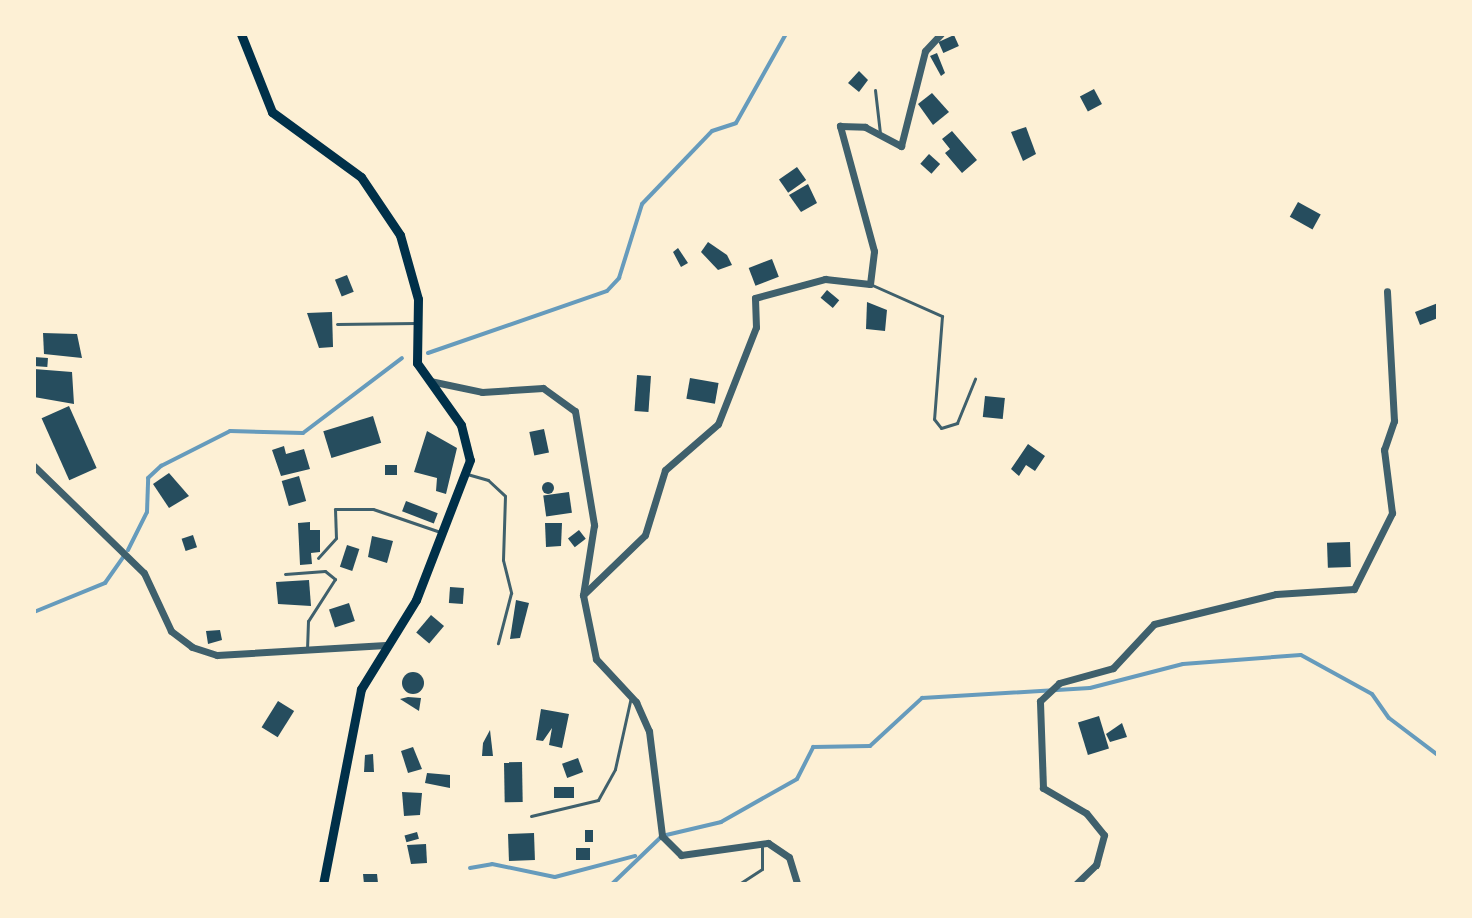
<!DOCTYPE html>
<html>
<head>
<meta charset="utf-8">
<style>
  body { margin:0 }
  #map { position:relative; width:1472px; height:918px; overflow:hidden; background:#fdf0d5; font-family:Arial,sans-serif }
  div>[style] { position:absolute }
  .stream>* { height:4px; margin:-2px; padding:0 2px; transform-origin:2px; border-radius:2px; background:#669bbc }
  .building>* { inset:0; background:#264d5e; transform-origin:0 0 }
  .round { border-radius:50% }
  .service>* { height:3px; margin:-1.5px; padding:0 1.5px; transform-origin:1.5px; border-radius:1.5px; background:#3f606c }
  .minor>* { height:7px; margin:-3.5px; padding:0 3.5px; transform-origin:3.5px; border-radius:3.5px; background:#3f606c }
  .secondary>* { height:9px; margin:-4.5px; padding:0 4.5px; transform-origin:4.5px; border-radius:4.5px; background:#003049 }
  span { translate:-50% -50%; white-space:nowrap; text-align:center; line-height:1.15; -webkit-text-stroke:7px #fdf0d5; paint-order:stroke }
  .frame { position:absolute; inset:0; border:36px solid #fdf0d5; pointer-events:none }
</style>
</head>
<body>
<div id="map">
  <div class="stream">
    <div style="left:428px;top:353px;width:189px;rotate:-19.1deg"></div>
    <div style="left:607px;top:291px;width:18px;rotate:-47deg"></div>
    <div style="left:619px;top:278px;width:77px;rotate:-72.7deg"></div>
    <div style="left:642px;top:204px;width:101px;rotate:-46.2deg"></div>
    <div style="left:712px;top:131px;width:25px;rotate:-18deg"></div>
    <div style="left:736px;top:123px;width:102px;rotate:-60.7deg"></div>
    <div style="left:128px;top:550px;width:42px;rotate:-63.4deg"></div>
    <div style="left:147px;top:512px;width:34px;rotate:-88deg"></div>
    <div style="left:148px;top:478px;width:18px;rotate:-43deg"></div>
    <div style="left:161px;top:466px;width:77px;rotate:-26.9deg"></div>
    <div style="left:230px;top:431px;width:73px;rotate:1.6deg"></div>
    <div style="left:303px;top:433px;width:124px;rotate:-37.1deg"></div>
    <div style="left:34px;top:612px;width:77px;rotate:-22.2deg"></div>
    <div style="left:105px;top:583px;width:32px;rotate:-55deg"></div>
    <div style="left:470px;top:868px;width:22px;rotate:-10deg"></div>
    <div style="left:492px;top:864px;width:64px;rotate:11.7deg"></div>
    <div style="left:555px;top:877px;width:83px;rotate:-14.7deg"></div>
    <div style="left:612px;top:884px;width:69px;rotate:-43.8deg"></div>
    <div style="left:662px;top:836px;width:61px;rotate:-13.3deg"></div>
    <div style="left:721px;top:822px;width:87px;rotate:-29.5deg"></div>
    <div style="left:797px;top:779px;width:36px;rotate:-63deg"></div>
    <div style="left:813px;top:747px;width:57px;rotate:-1deg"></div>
    <div style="left:870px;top:746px;width:71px;rotate:-42.7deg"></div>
    <div style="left:922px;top:698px;width:168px;rotate:-3.4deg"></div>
    <div style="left:1090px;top:688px;width:96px;rotate:-14.5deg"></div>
    <div style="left:1183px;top:664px;width:118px;rotate:-4.4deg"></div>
    <div style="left:1301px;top:655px;width:81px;rotate:28.8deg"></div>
    <div style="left:1372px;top:694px;width:29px;rotate:55deg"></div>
    <div style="left:1389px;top:718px;width:61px;rotate:37.1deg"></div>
  </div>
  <div class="building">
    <div style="left:954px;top:35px;width:12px;height:17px;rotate:66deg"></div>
    <div style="clip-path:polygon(937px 53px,945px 73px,941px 76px,930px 56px)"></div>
    <div style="clip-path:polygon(859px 71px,868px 80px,859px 92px,848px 83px)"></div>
    <div style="left:1094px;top:89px;width:17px;height:16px;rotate:62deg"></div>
    <div style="clip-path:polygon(932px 93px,949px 112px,933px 125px,918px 104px)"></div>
    <div style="clip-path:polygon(1026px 127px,1036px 154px,1023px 161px,1011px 132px)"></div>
    <div style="clip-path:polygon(952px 131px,977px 160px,962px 173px,945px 153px,950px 149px,942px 139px)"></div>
    <div style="left:929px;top:154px;width:15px;height:13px;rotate:42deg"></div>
    <div style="left:797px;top:167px;width:16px;height:22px;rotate:55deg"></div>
    <div style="clip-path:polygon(808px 184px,817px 203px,801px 212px,789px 195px)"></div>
    <div style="left:1298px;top:202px;width:26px;height:17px;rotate:29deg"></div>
    <div style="clip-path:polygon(708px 242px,727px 255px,732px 265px,718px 270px,701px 252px)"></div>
    <div style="clip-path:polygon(678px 248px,688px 263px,681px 267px,673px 252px)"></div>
    <div style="left:772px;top:259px;width:19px;height:25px;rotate:69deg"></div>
    <div style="left:347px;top:275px;width:18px;height:13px;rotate:68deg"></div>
    <div style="left:827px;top:290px;width:16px;height:10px;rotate:40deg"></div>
    <div style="clip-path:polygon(867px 302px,887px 310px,885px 331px,866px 329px)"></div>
    <div style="clip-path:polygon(1438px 303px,1438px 318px,1420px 325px,1415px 312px)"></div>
    <div style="clip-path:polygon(332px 312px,333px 347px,319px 348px,307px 313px)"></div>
    <div style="clip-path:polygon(43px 333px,77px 334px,82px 358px,44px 354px)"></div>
    <div style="left:34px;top:357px;width:14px;height:9px;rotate:4deg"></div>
    <div style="clip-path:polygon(34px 369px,72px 372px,74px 404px,34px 397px)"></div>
    <div style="left:637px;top:375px;width:14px;height:36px;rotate:4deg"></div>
    <div style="left:690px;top:378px;width:29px;height:21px;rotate:10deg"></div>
    <div style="left:985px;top:396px;width:20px;height:21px;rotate:6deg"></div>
    <div style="left:69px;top:406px;width:68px;height:30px;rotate:66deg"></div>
    <div style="left:373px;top:416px;width:28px;height:52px;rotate:73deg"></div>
    <div style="left:544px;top:429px;width:24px;height:15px;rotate:78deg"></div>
    <div style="clip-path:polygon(427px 431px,457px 448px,446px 494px,436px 491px,437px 478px,414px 472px)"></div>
    <div style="clip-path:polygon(1028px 444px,1045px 456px,1035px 471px,1026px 465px,1019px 476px,1011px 469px)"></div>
    <div style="clip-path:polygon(284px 446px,286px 454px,304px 449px,310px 469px,281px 476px,272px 450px)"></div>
    <div style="left:397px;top:465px;width:10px;height:12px;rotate:90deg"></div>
    <div style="clip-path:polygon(169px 473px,189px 496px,169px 508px,153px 484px)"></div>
    <div style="left:299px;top:476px;width:26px;height:18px;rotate:74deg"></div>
    <div class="round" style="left:542px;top:482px;width:12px;height:12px"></div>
    <div style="left:569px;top:492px;width:21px;height:26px;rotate:82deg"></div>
    <div style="left:406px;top:501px;width:34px;height:11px;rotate:21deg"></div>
    <div style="clip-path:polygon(310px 522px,310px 530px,320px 530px,320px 552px,311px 553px,312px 564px,300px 565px,298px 523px)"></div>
    <div style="clip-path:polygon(545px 523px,562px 523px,561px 546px,546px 547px)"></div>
    <div style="left:579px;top:530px;width:11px;height:14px;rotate:52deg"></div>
    <div style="left:193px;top:535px;width:13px;height:12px;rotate:72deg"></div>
    <div style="clip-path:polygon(372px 536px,393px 541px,387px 563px,368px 557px)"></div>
    <div style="left:1350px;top:542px;width:25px;height:23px;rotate:88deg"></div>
    <div style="left:347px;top:545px;width:13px;height:23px;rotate:18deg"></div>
    <div style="clip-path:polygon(309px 580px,311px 606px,278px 604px,276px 582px)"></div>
    <div style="left:450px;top:587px;width:14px;height:16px;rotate:4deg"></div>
    <div style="clip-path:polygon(516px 600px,529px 603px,520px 638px,510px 639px)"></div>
    <div style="left:349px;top:603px;width:19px;height:21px;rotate:72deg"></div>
    <div style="left:431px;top:615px;width:17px;height:23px;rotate:40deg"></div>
    <div style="clip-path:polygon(220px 630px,222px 640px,208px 644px,206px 631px)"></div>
    <div class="round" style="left:402px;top:672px;width:22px;height:22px"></div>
    <div style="clip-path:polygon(421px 698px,419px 711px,400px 699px,408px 697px)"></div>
    <div style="left:278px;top:701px;width:19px;height:31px;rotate:32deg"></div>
    <div style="clip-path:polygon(541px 709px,569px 714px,562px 748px,549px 745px,552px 728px,543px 741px,536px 740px)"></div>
    <div style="left:1099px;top:716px;width:34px;height:22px;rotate:73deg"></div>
    <div style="clip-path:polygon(1122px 723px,1127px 737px,1110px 742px,1106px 734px)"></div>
    <div style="clip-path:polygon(490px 730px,493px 756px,482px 756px,483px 743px)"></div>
    <div style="clip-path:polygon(413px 747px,422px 769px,408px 773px,401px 751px)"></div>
    <div style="clip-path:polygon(373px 754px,374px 772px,364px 772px,365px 755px)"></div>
    <div style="left:578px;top:758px;width:15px;height:17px;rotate:70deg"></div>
    <div style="left:522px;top:762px;width:40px;height:18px;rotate:89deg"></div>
    <div style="clip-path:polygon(427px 773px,450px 775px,450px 788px,425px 783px)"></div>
    <div style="left:554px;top:787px;width:20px;height:11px"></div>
    <div style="clip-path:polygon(402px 792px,422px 793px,420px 815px,404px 816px)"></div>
    <div style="left:585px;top:830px;width:8px;height:12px"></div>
    <div style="left:417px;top:832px;width:7px;height:13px;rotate:74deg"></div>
    <div style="left:534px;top:833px;width:27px;height:26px;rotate:88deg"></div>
    <div style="clip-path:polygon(426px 844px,427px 863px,411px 864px,407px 845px)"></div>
    <div style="left:576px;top:848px;width:14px;height:12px"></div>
    <div style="clip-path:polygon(363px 874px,377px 874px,378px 883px,364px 884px)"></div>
  </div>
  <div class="service">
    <div style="left:875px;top:90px;width:43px;rotate:83.4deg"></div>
    <div style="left:870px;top:284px;width:79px;rotate:24deg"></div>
    <div style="left:942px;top:316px;width:103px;rotate:94.4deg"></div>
    <div style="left:934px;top:419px;width:11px;rotate:52deg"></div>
    <div style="left:941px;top:428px;width:17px;rotate:-17deg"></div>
    <div style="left:957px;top:423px;width:48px;rotate:-67.8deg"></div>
    <div style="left:337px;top:324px;width:79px;rotate:-0.7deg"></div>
    <div style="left:467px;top:474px;width:22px;rotate:16deg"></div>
    <div style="left:488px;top:480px;width:23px;rotate:43deg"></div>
    <div style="left:505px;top:496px;width:64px;rotate:91.8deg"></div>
    <div style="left:503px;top:560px;width:34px;rotate:76deg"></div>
    <div style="left:511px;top:593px;width:52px;rotate:104.6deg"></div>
    <div style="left:318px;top:558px;width:27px;rotate:-48deg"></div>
    <div style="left:336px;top:538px;width:29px;rotate:-92deg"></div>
    <div style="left:335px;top:509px;width:38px"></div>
    <div style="left:373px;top:509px;width:71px;rotate:18.9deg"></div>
    <div style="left:285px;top:574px;width:40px;rotate:-4.3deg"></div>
    <div style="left:325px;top:571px;width:13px;rotate:39deg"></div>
    <div style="left:335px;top:579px;width:50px;rotate:122.7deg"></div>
    <div style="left:308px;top:621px;width:29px;rotate:92deg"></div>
    <div style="left:531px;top:816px;width:69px;rotate:-13.4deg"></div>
    <div style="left:598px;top:800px;width:35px;rotate:-61deg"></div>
    <div style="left:615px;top:769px;width:74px;rotate:-77.5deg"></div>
    <div style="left:739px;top:884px;width:27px;rotate:-33deg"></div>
    <div style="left:762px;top:869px;width:22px;rotate:-90deg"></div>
  </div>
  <div class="minor">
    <div style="left:430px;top:381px;width:53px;rotate:11.9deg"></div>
    <div style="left:482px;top:392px;width:61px;rotate:-3.8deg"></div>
    <div style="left:543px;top:388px;width:39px;rotate:36deg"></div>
    <div style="left:575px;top:411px;width:116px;rotate:80.5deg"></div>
    <div style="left:594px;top:525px;width:71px;rotate:98.9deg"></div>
    <div style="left:583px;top:595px;width:65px;rotate:78.5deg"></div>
    <div style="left:596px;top:659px;width:59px;rotate:47.1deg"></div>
    <div style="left:636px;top:702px;width:32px;rotate:66deg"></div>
    <div style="left:649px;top:731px;width:106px;rotate:82.9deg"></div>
    <div style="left:662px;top:836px;width:27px;rotate:45deg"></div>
    <div style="left:681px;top:855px;width:88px;rotate:-7.9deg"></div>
    <div style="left:768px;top:843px;width:25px;rotate:34deg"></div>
    <div style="left:789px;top:857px;width:28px;rotate:73deg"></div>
    <div style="left:34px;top:466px;width:153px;rotate:44.2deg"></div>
    <div style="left:144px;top:573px;width:64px;rotate:65deg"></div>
    <div style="left:171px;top:631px;width:26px;rotate:37deg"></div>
    <div style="left:192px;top:647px;width:26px;rotate:18deg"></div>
    <div style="left:217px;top:655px;width:169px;rotate:-3.4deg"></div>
    <div style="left:583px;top:595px;width:86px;rotate:-44.1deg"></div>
    <div style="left:645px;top:535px;width:68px;rotate:-72.9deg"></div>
    <div style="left:665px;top:470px;width:70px;rotate:-41deg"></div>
    <div style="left:718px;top:424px;width:104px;rotate:-68.6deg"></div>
    <div style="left:756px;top:327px;width:29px;rotate:-92deg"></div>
    <div style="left:755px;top:298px;width:73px;rotate:-15.2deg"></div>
    <div style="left:825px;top:279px;width:45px;rotate:6.3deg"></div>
    <div style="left:870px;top:284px;width:33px;rotate:-83deg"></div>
    <div style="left:874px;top:251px;width:130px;rotate:-105.2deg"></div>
    <div style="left:840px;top:126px;width:25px;rotate:2deg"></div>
    <div style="left:865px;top:127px;width:41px;rotate:27.8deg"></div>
    <div style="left:901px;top:146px;width:98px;rotate:-75.8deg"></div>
    <div style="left:925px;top:51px;width:23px;rotate:-47deg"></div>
    <div style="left:1076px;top:884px;width:28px;rotate:-44deg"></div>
    <div style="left:1096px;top:865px;width:31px;rotate:-75deg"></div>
    <div style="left:1104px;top:835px;width:28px;rotate:-129deg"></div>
    <div style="left:1086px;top:813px;width:50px;rotate:-149.8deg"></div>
    <div style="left:1043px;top:788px;width:87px;rotate:-92deg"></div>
    <div style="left:1040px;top:701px;width:26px;rotate:-43deg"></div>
    <div style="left:1059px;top:683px;width:56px;rotate:-15.5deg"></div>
    <div style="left:1113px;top:668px;width:60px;rotate:-47deg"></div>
    <div style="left:1154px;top:624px;width:126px;rotate:-13.8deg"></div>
    <div style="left:1276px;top:594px;width:78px;rotate:-3.7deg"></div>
    <div style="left:1354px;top:589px;width:85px;rotate:-63.4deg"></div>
    <div style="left:1392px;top:513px;width:64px;rotate:-97.2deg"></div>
    <div style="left:1384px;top:450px;width:31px;rotate:-71deg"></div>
    <div style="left:1394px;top:421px;width:130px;rotate:-93.1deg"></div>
  </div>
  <div class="secondary">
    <div style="left:241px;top:34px;width:84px;rotate:68.3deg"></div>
    <div style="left:272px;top:112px;width:110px;rotate:36.1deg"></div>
    <div style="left:361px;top:177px;width:70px;rotate:56.1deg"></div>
    <div style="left:400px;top:235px;width:66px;rotate:74.3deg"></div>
    <div style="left:418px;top:299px;width:64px;rotate:90.9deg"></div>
    <div style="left:417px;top:363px;width:76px;rotate:54.6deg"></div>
    <div style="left:461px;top:425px;width:36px;rotate:76deg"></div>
    <div style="left:470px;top:460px;width:150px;rotate:111.1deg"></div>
    <div style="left:416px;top:600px;width:105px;rotate:121.7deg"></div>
    <div style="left:361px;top:689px;width:199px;rotate:101deg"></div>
  </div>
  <div class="frame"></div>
</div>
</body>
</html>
